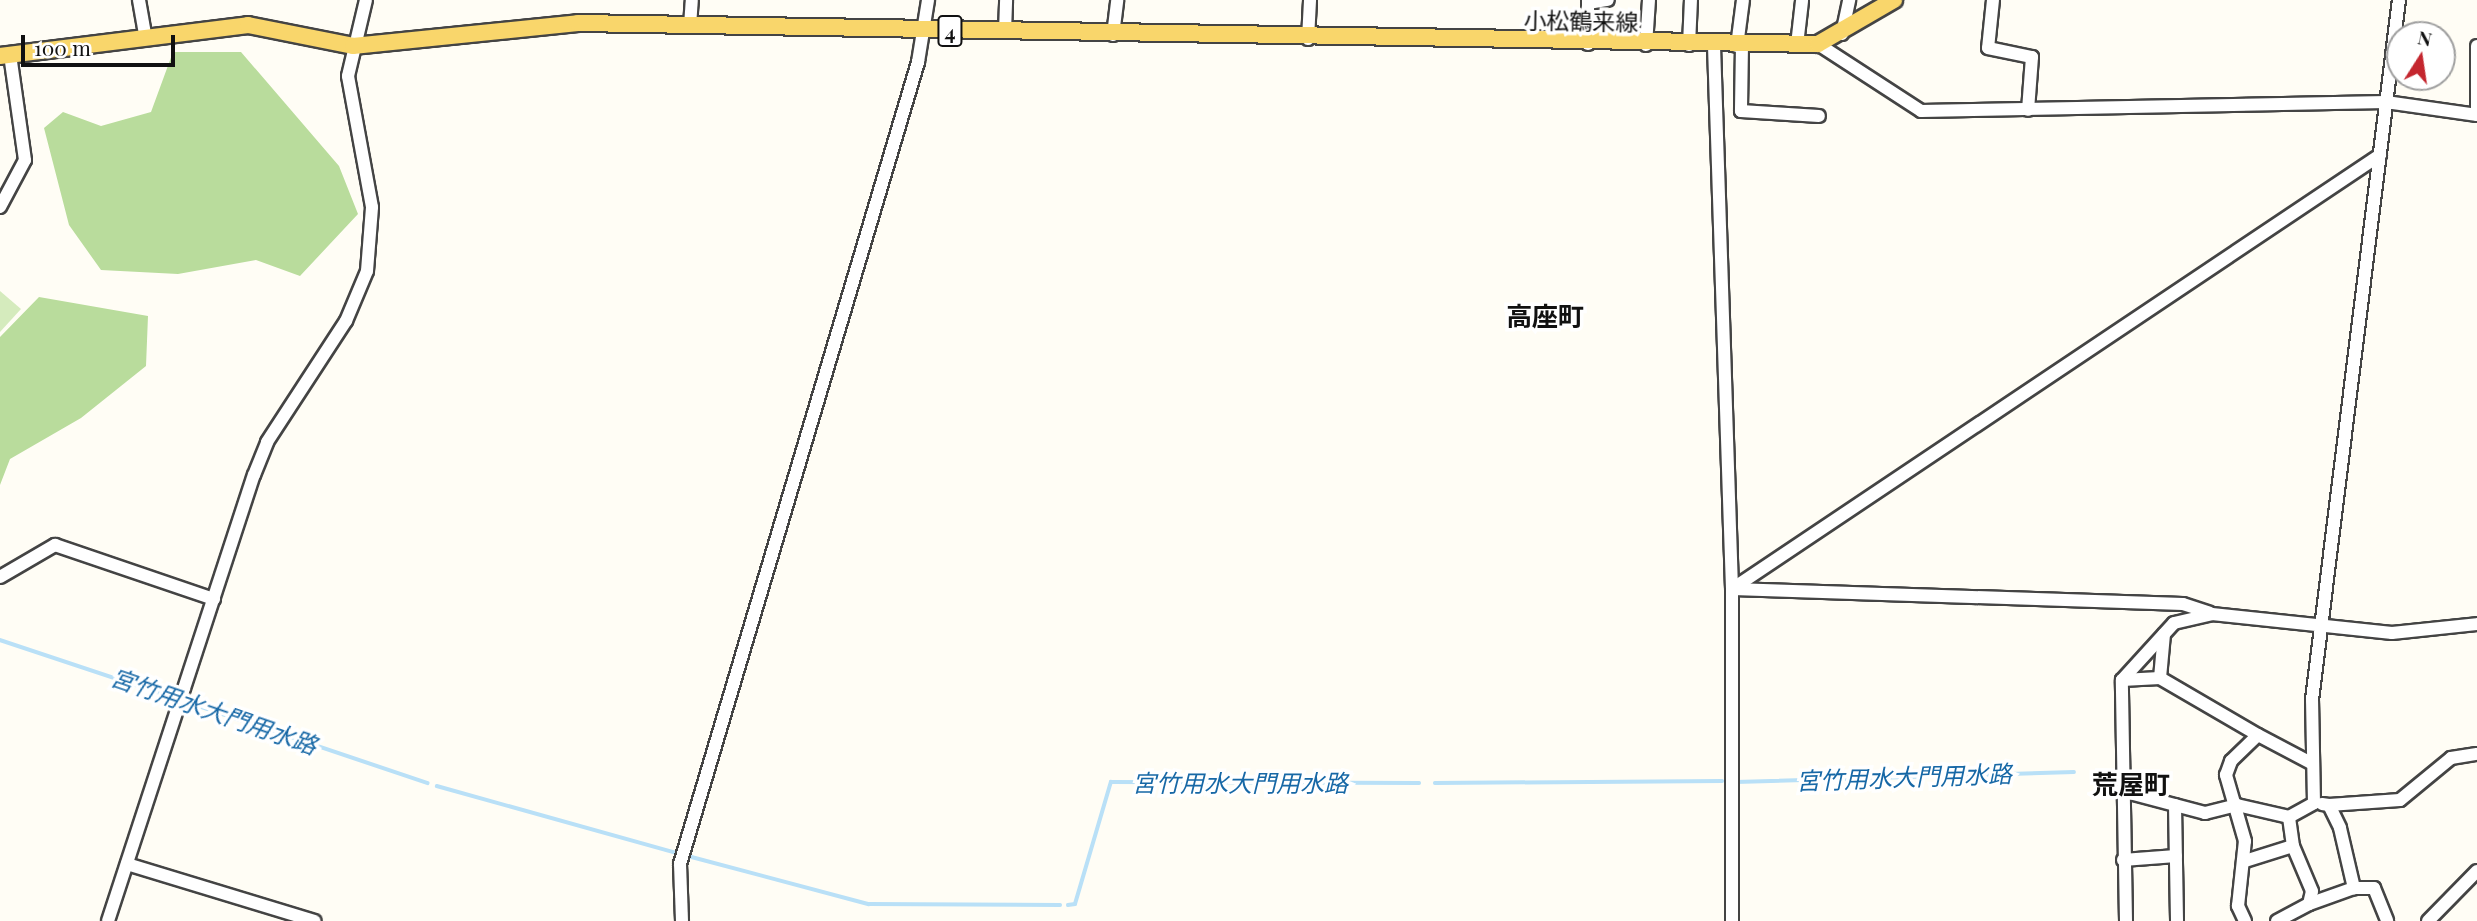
<!DOCTYPE html>
<html>
<head>
<meta charset="utf-8">
<style>
  body { margin:0 }
  #map { position:relative; width:2477px; height:921px; overflow:hidden; background:#fffdf5; font-family:"Playfair Display","Noto Sans JP",serif }
  div>[style] { position:absolute }
  .green>* { inset:0; background:#d5ebbd }
  .forest>* { inset:0; background:#b9dc9c }
  .stream>* { height:3.5px; margin:-1.75px; padding:0 1.75px; transform-origin:1.75px; border-radius:1.75px; background:#b9e0f7 }
  .roads { filter:drop-shadow(2px 0 #444) drop-shadow(-2px 0 #444) drop-shadow(0 2px #444) drop-shadow(0 -2px #444) }
  .minor>* { height:12px; margin:-6px; padding:0 6px; transform-origin:6px; border-radius:6px; background:#fff }
  .major>* { height:16px; margin:-8px; padding:0 8px; transform-origin:8px; border-radius:8px; background:#f9d66b }
  span { translate:-50% -50%; white-space:nowrap; text-align:center; line-height:1.15; -webkit-text-stroke:7px #fff; paint-order:stroke }
  .shield-label span { padding:2px 5px; background:#fff; border:2px solid; border-radius:5px; -webkit-text-stroke-width:0 }
  .shield-label { font-size:21px; color:#111; font-weight:700 }
  .street-label { font-size:23px; color:#111 }
  .water-label { font-size:24px; color:#1768a6; font-style:italic }
  .quarter-label { font-size:26px; color:#111; font-weight:700 }
  .north { position:absolute; left:2386px; top:21px; width:70px; height:70px; box-sizing:border-box; background:#fff; border:2px solid #a0a0a0; border-radius:50%; rotate:12deg; font-size:19px; font-weight:700; line-height:28px; text-align:center; color:#111 }
  .north::after { content:''; display:block; margin:auto; width:24px; height:32px; background:#c4262e; clip-path:polygon(50% 0,100% 100%,50% 72%,0 100%) }
  .scale { position:absolute; left:21px; top:35px; width:154px; height:32px; box-sizing:border-box; border:4px solid #111; border-top:0; padding-left:9px; font-size:21px; line-height:24px; white-space:nowrap; color:#111; -webkit-text-stroke:5px #fff; paint-order:stroke }
</style>
</head>
<body>
<div id="map">
  <div class="green">
    <div style="clip-path:polygon(0 291px,21px 309px,0 332px)"></div>
  </div>
  <div class="forest">
    <div style="clip-path:polygon(173px 52px,241px 52px,339px 166px,358px 214px,300px 276px,256px 260px,178px 274px,101px 270px,69px 225px,44px 128px,63px 112px,101px 126px,151px 112px)"></div>
    <div style="clip-path:polygon(39px 297px,148px 316px,146px 366px,81px 418px,10px 459px,0 485px,0 337px)"></div>
  </div>
  <div class="stream">
    <div style="left:0;top:640px;width:187px;rotate:18.4deg"></div>
    <div style="left:184px;top:701px;width:257px;rotate:18.6deg"></div>
    <div style="left:1736px;top:782px;width:338px;rotate:-1.7deg"></div>
    <div style="left:1435px;top:783px;width:287px;rotate:-0.4deg"></div>
    <div style="left:437px;top:786px;width:249px;rotate:15.6deg"></div>
    <div style="left:688px;top:856px;width:187px;rotate:14.9deg"></div>
    <div style="left:869px;top:904px;width:191px;rotate:0.3deg"></div>
    <div style="left:1068px;top:905px;width:7px;rotate:-8deg"></div>
    <div style="left:1075px;top:904px;width:127px;rotate:-73.6deg"></div>
    <div style="left:1111px;top:782px;width:308px;rotate:0.2deg"></div>
  </div>
  <div class="roads">
    <div class="minor">
      <div style="left:139px;top:0;width:34px;rotate:80deg"></div>
      <div style="left:1588px;top:0;width:44px;rotate:90deg"></div>
      <div style="left:1993px;top:0;width:48px;rotate:95.9deg"></div>
      <div style="left:1988px;top:48px;width:45px;rotate:11.6deg"></div>
      <div style="left:2032px;top:57px;width:53px;rotate:94.3deg"></div>
      <div style="left:1588px;top:3px;width:20px;rotate:-9deg"></div>
      <div style="left:690px;top:26px;width:26px;rotate:-86deg"></div>
      <div style="left:1005px;top:32px;width:32px;rotate:-88deg"></div>
      <div style="left:1842px;top:34px;width:35px;rotate:-78deg"></div>
      <div style="left:1113px;top:35px;width:35px;rotate:-83deg"></div>
      <div style="left:1308px;top:39px;width:39px;rotate:-87deg"></div>
      <div style="left:1818px;top:44px;width:123px;rotate:33deg"></div>
      <div style="left:1921px;top:111px;width:465px;rotate:-1.1deg"></div>
      <div style="left:2386px;top:102px;width:92px;rotate:8.1deg"></div>
      <div style="left:1646px;top:45px;width:45px;rotate:-86.2deg"></div>
      <div style="left:1689px;top:45px;width:45px;rotate:-87.5deg"></div>
      <div style="left:1742px;top:45px;width:66px;rotate:90.9deg"></div>
      <div style="left:1741px;top:111px;width:78px;rotate:3.7deg"></div>
      <div style="left:1797px;top:45px;width:44px;rotate:-83.5deg"></div>
      <div style="left:1714px;top:46px;width:543px;rotate:88.1deg"></div>
      <div style="left:1732px;top:589px;width:332px;rotate:90deg"></div>
      <div style="left:1737px;top:46px;width:46px;rotate:-82.6deg"></div>
      <div style="left:2477px;top:115px;width:69px;rotate:-90deg"></div>
      <div style="left:0;top:207px;width:53px;rotate:-62deg"></div>
      <div style="left:25px;top:160px;width:106px;rotate:-98.1deg"></div>
      <div style="left:0;top:577px;width:64px;rotate:-30.2deg"></div>
      <div style="left:55px;top:545px;width:168px;rotate:18.8deg"></div>
      <div style="left:1732px;top:589px;width:780px;rotate:-33.81deg"></div>
      <div style="left:1733px;top:589px;width:450px;rotate:1.9deg"></div>
      <div style="left:2183px;top:604px;width:28px;rotate:18deg"></div>
      <div style="left:2160px;top:678px;width:44px;rotate:-84.8deg"></div>
      <div style="left:2122px;top:680px;width:38px;rotate:-3deg"></div>
      <div style="left:2160px;top:678px;width:113px;rotate:30.2deg"></div>
      <div style="left:2122px;top:791px;width:86px;rotate:14.8deg"></div>
      <div style="left:2205px;top:813px;width:33px;rotate:-14deg"></div>
      <div style="left:2237px;top:805px;width:53px;rotate:13deg"></div>
      <div style="left:2322px;top:804px;width:7px;rotate:8deg"></div>
      <div style="left:2329px;top:805px;width:25px;rotate:64deg"></div>
      <div style="left:2340px;top:828px;width:62px;rotate:76.9deg"></div>
      <div style="left:2175px;top:805px;width:116px;rotate:89deg"></div>
      <div style="left:2329px;top:805px;width:71px;rotate:-4deg"></div>
      <div style="left:2400px;top:800px;width:66px;rotate:-39.5deg"></div>
      <div style="left:2451px;top:758px;width:26px;rotate:-9deg"></div>
      <div style="left:2123px;top:860px;width:53px;rotate:-4.3deg"></div>
      <div style="left:2245px;top:861px;width:50px;rotate:-17.4deg"></div>
      <div style="left:127px;top:864px;width:196px;rotate:16.9deg"></div>
      <div style="left:2309px;top:904px;width:48px;rotate:-19.6deg"></div>
      <div style="left:2354px;top:888px;width:20px"></div>
      <div style="left:2374px;top:888px;width:35px;rotate:68deg"></div>
      <div style="left:108px;top:921px;width:469px;rotate:-71.9deg"></div>
      <div style="left:254px;top:475px;width:35px;rotate:-68deg"></div>
      <div style="left:267px;top:442px;width:145px;rotate:-56.9deg"></div>
      <div style="left:346px;top:321px;width:54px;rotate:-67.2deg"></div>
      <div style="left:367px;top:271px;width:64px;rotate:-85.5deg"></div>
      <div style="left:372px;top:207px;width:133px;rotate:-100.4deg"></div>
      <div style="left:348px;top:76px;width:78px;rotate:-76.7deg"></div>
      <div style="left:682px;top:921px;width:57px;rotate:-92deg"></div>
      <div style="left:680px;top:864px;width:837px;rotate:-73.47deg"></div>
      <div style="left:918px;top:62px;width:63px;rotate:-80.8deg"></div>
      <div style="left:2126px;top:921px;width:241px;rotate:-91deg"></div>
      <div style="left:2122px;top:680px;width:77px;rotate:-47.6deg"></div>
      <div style="left:2174px;top:623px;width:39px;rotate:-13deg"></div>
      <div style="left:2212px;top:614px;width:181px;rotate:6deg"></div>
      <div style="left:2392px;top:633px;width:85px;rotate:-6deg"></div>
      <div style="left:2245px;top:921px;width:17px;rotate:-115deg"></div>
      <div style="left:2238px;top:906px;width:65px;rotate:-83.9deg"></div>
      <div style="left:2245px;top:841px;width:69px;rotate:-106.1deg"></div>
      <div style="left:2226px;top:775px;width:15px;rotate:-70deg"></div>
      <div style="left:2231px;top:761px;width:37px;rotate:-44deg"></div>
      <div style="left:2258px;top:735px;width:60px;rotate:27.8deg"></div>
      <div style="left:2277px;top:921px;width:36px;rotate:-28deg"></div>
      <div style="left:2309px;top:904px;width:13px;rotate:-77deg"></div>
      <div style="left:2312px;top:891px;width:49px;rotate:-112.9deg"></div>
      <div style="left:2293px;top:846px;width:29px;rotate:-98deg"></div>
      <div style="left:2289px;top:817px;width:29px;rotate:-29deg"></div>
      <div style="left:2314px;top:803px;width:103px;rotate:-91.1deg"></div>
      <div style="left:2312px;top:700px;width:705px;rotate:-82.92deg"></div>
      <div style="left:2428px;top:921px;width:70px;rotate:-45.6deg"></div>
    </div>
    <div class="major">
      <div style="left:0;top:56px;width:250px;rotate:-7.1deg"></div>
      <div style="left:248px;top:25px;width:107px;rotate:11.3deg"></div>
      <div style="left:353px;top:46px;width:226px;rotate:-5.8deg"></div>
      <div style="left:578px;top:23px;width:1240px;rotate:0.97deg"></div>
      <div style="left:1818px;top:44px;width:88px;rotate:-30.1deg"></div>
    </div>
  </div>
  <div class="shield-label">
    <span style="left:950px;top:31px">4</span>
  </div>
  <div class="street-label">
    <span style="left:1581px;top:21px;rotate:1deg">小松鶴来線</span>
  </div>
  <div class="water-label">
    <span style="left:214px;top:711px;rotate:19deg">宮竹用水大門用水路</span>
    <span style="left:1904px;top:777px;rotate:-2deg">宮竹用水大門用水路</span>
    <span style="left:1240px;top:783px">宮竹用水大門用水路</span>
  </div>
  <div class="quarter-label">
    <span style="left:1545px;top:316px">高座町</span>
    <span style="left:2131px;top:784px">荒屋町</span>
  </div>
  <div class="north">N</div>
  <div class="scale">100 m</div>
</div>
</body>
</html>
